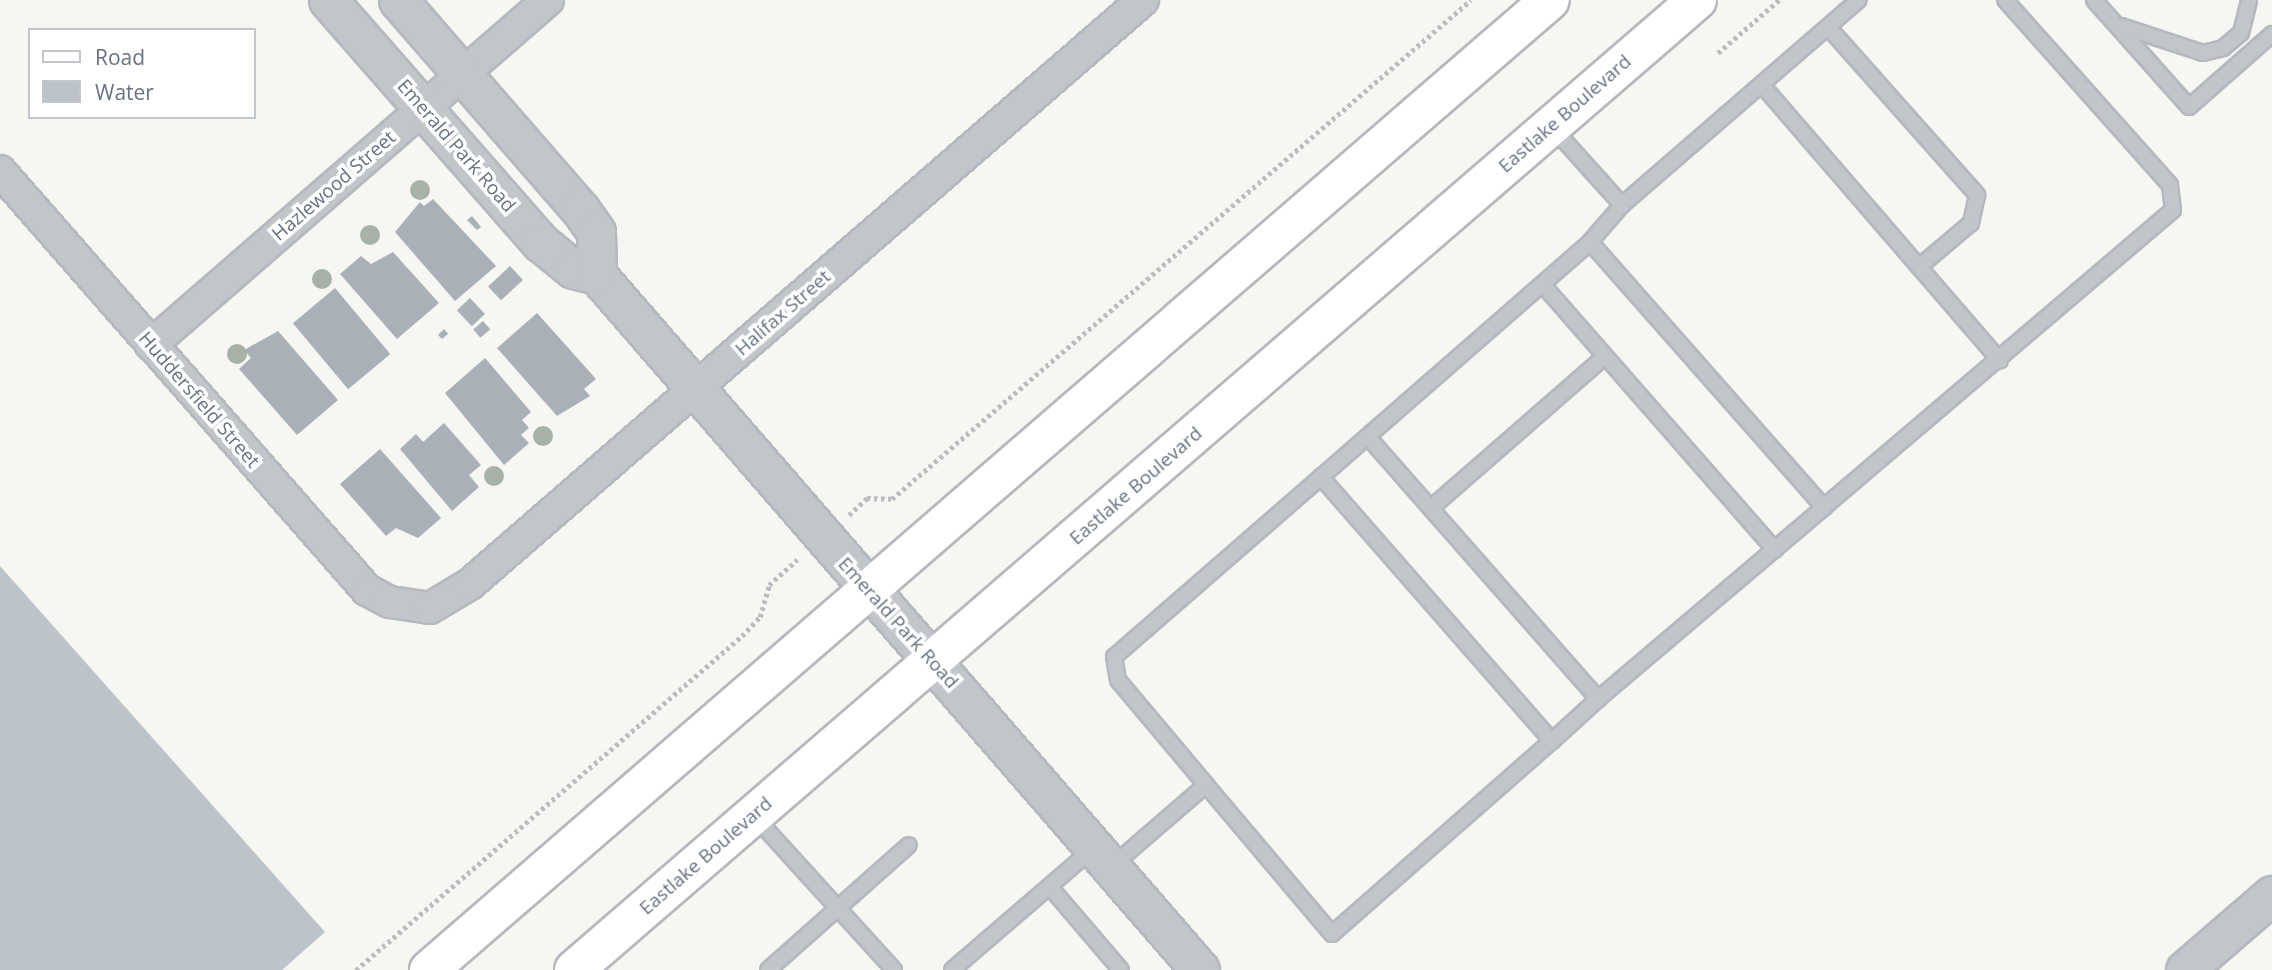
<!DOCTYPE html>
<html>
<head>
<meta charset="utf-8">
<style>
  body { margin:0 }
  #map { position:relative; width:2272px; height:970px; overflow:hidden; background:#f6f6f3; font-family:"Open Sans",sans-serif }
  div>[style] { position:absolute }
  .water>* { inset:0; background:#bcc4c9 }
  .building>* { inset:0; background:#aab0b7; transform-origin:0 0 }
  .path>* { height:4.5px; margin-top:-2.25px; transform-origin:0; background:repeating-linear-gradient(90deg,#babcbf 0 3.5px,transparent 0 7px) }
  .roads { filter:drop-shadow(2px 0 #b5b8bd) drop-shadow(-2px 0 #b5b8bd) drop-shadow(0 2px #b5b8bd) drop-shadow(0 -2px #b5b8bd) }
  .service>* { height:14px; margin:-7px; padding:0 7px; transform-origin:7px; border-radius:7px; background:#c2c5c9 }
  .minor>* { height:30px; margin:-15px; padding:0 15px; transform-origin:15px; border-radius:15px; background:#c2c5c9 }
  .tertiary>* { height:37px; margin:-18.5px; padding:0 18.5px; transform-origin:18.5px; border-radius:18.5px; background:#c2c5c9 }
  .secondary>* { height:38px; margin:-19px; padding:0 19px; transform-origin:19px; border-radius:19px; background:#fff }
  .trees>* { width:20px; height:20px; margin:-10px; border-radius:50%; background:#a7b1a5 }
  span { translate:-50% -50%; white-space:nowrap; text-align:center; line-height:1.15; -webkit-text-stroke:7px #fff; paint-order:stroke }
  .street-label { font-size:19px; color:#677282 }
  .legend { position:absolute; left:28px; top:28px; width:228px; height:91px; box-sizing:border-box; background:#fff; border:2px solid #c2c7cd; margin:0; padding:9px 12px; list-style:none; font-size:21px; color:#677282 }
  .legend li { display:flex; align-items:center; gap:14px; height:35px }
  .legend b { width:35px; border:2px solid #c2c7cd }
</style>
</head>
<body>
<div id="map">
  <div class="water">
    <div style="clip-path:polygon(0 566px,325px 932px,282px 970px,0 970px)"></div>
  </div>
  <div class="building">
    <div style="clip-path:polygon(433px 199px,496px 266px,455px 301px,395px 232px,420px 202px,424px 206px)"></div>
    <div style="clip-path:polygon(472px 216px,481px 227px,477px 230px,467px 220px)"></div>
    <div style="clip-path:polygon(393px 252px,439px 303px,397px 339px,340px 274px,361px 256px,371px 264px)"></div>
    <div style="left:510px;top:266px;width:19px;height:30px;rotate:47deg"></div>
    <div style="left:335px;top:288px;width:86px;height:55px;rotate:50deg"></div>
    <div style="left:470px;top:298px;width:22px;height:18px;rotate:47deg"></div>
    <div style="clip-path:polygon(537px 313px,596px 379px,584px 389px,590px 396px,557px 416px,497px 348px)"></div>
    <div style="left:483px;top:321px;width:11px;height:13px;rotate:49deg"></div>
    <div style="clip-path:polygon(444px 329px,448px 334px,442px 339px,438px 335px)"></div>
    <div style="clip-path:polygon(278px 331px,338px 400px,297px 435px,239px 369px,251px 358px,244px 350px)"></div>
    <div style="clip-path:polygon(485px 358px,531px 412px,522px 420px,529px 428px,521px 435px,529px 443px,504px 465px,445px 393px)"></div>
    <div style="clip-path:polygon(444px 423px,481px 465px,469px 475px,479px 487px,452px 511px,400px 449px,416px 434px,423px 442px)"></div>
    <div style="clip-path:polygon(380px 449px,441px 518px,418px 538px,396px 528px,386px 536px,340px 484px)"></div>
  </div>
  <div class="path">
    <div style="left:1718px;top:53px;width:81px;rotate:-41deg"></div>
    <div style="left:849px;top:515px;width:25px;rotate:-43deg"></div>
    <div style="left:867px;top:498px;width:25px;rotate:2deg"></div>
    <div style="left:892px;top:499px;width:764px;rotate:-40.76deg"></div>
    <div style="left:356px;top:970px;width:510px;rotate:-40.87deg"></div>
    <div style="left:742px;top:636px;width:26px;rotate:-47deg"></div>
    <div style="left:760px;top:617px;width:33px;rotate:-74deg"></div>
    <div style="left:769px;top:585px;width:38px;rotate:-42deg"></div>
  </div>
  <div class="roads">
    <div class="service">
      <div style="left:2094px;top:0;width:143px;rotate:48.4deg"></div>
      <div style="left:2189px;top:107px;width:111px;rotate:-41.3deg"></div>
      <div style="left:2121px;top:26px;width:86px;rotate:18.2deg"></div>
      <div style="left:2203px;top:53px;width:21px;rotate:-14deg"></div>
      <div style="left:2223px;top:48px;width:23px;rotate:-40deg"></div>
      <div style="left:2241px;top:33px;width:34px;rotate:-76deg"></div>
      <div style="left:1828px;top:27px;width:225px;rotate:48.4deg"></div>
      <div style="left:1977px;top:195px;width:29px;rotate:102deg"></div>
      <div style="left:1971px;top:223px;width:68px;rotate:139.8deg"></div>
      <div style="left:1762px;top:85px;width:364px;rotate:49.2deg"></div>
      <div style="left:1552px;top:127px;width:105px;rotate:48.1deg"></div>
      <div style="left:1622px;top:205px;width:313px;rotate:-40.9deg"></div>
      <div style="left:1622px;top:205px;width:49px;rotate:130.9deg"></div>
      <div style="left:1590px;top:242px;width:354px;rotate:48.6deg"></div>
      <div style="left:1824px;top:507px;width:458px;rotate:-40.4deg"></div>
      <div style="left:2173px;top:210px;width:25px;rotate:-97deg"></div>
      <div style="left:2170px;top:185px;width:248px;rotate:-131.7deg"></div>
      <div style="left:1543px;top:285px;width:352px;rotate:48.8deg"></div>
      <div style="left:1368px;top:437px;width:349px;rotate:48.7deg"></div>
      <div style="left:1598px;top:699px;width:297px;rotate:-40.3deg"></div>
      <div style="left:1321px;top:477px;width:357px;rotate:-41.1deg"></div>
      <div style="left:1431px;top:508px;width:230px;rotate:-41.1deg"></div>
      <div style="left:1552px;top:741px;width:62px;rotate:-42.4deg"></div>
      <div style="left:754px;top:816px;width:208px;rotate:47.7deg"></div>
      <div style="left:1112px;top:866px;width:124px;rotate:-40.8deg"></div>
      <div style="left:1206px;top:785px;width:195px;rotate:49.8deg"></div>
      <div style="left:1332px;top:934px;width:293px;rotate:-41.3deg"></div>
      <div style="left:1552px;top:741px;width:351px;rotate:-131.2deg"></div>
      <div style="left:1321px;top:477px;width:274px;rotate:139deg"></div>
      <div style="left:1114px;top:657px;width:23px;rotate:80deg"></div>
      <div style="left:1118px;top:680px;width:137px;rotate:50deg"></div>
      <div style="left:1050px;top:887px;width:109px;rotate:49.5deg"></div>
      <div style="left:768px;top:970px;width:188px;rotate:-41.6deg"></div>
      <div style="left:952px;top:970px;width:187px;rotate:-40.7deg"></div>
    </div>
    <div class="minor">
      <div style="left:0;top:171px;width:557px;rotate:48.79deg"></div>
      <div style="left:367px;top:590px;width:26px;rotate:28deg"></div>
      <div style="left:390px;top:602px;width:40px;rotate:8.5deg"></div>
      <div style="left:430px;top:608px;width:47px;rotate:-31deg"></div>
      <div style="left:470px;top:584px;width:891px;rotate:-40.95deg"></div>
      <div style="left:151px;top:345px;width:526px;rotate:-40.99deg"></div>
    </div>
    <div class="tertiary">
      <div style="left:328px;top:0;width:323px;rotate:48.8deg"></div>
      <div style="left:541px;top:243px;width:41px;rotate:39.1deg"></div>
      <div style="left:573px;top:269px;width:25px;rotate:14deg"></div>
      <div style="left:597px;top:275px;width:920px;rotate:49.05deg"></div>
      <div style="left:398px;top:0;width:277px;rotate:49deg"></div>
      <div style="left:580px;top:209px;width:28px;rotate:55deg"></div>
      <div style="left:596px;top:232px;width:43px;rotate:88.7deg"></div>
      <div style="left:2185px;top:970px;width:115px;rotate:-40.8deg"></div>
    </div>
    <div class="secondary">
      <div style="left:429px;top:970px;width:1482px;rotate:-40.87deg"></div>
      <div style="left:574px;top:970px;width:1484px;rotate:-40.82deg"></div>
    </div>
  </div>
  <div class="trees">
    <div style="left:420px;top:190px"></div>
    <div style="left:370px;top:235px"></div>
    <div style="left:322px;top:279px"></div>
    <div style="left:237px;top:354px"></div>
    <div style="left:543px;top:436px"></div>
    <div style="left:494px;top:476px"></div>
  </div>
  <div class="street-label">
    <span style="left:1565px;top:114px;rotate:-41deg">Eastlake Boulevard</span>
    <span style="left:456px;top:146px;rotate:49deg">Emerald Park Road</span>
    <span style="left:334px;top:186px;rotate:-41deg">Hazlewood Street</span>
    <span style="left:783px;top:313px;rotate:-41deg">Halifax Street</span>
    <span style="left:199px;top:400px;rotate:49deg">Huddersfield Street</span>
    <span style="left:1136px;top:486px;rotate:-41deg">Eastlake Boulevard</span>
    <span style="left:898px;top:623px;rotate:48deg">Emerald Park Road</span>
    <span style="left:706px;top:856px;rotate:-41deg">Eastlake Boulevard</span>
  </div>
  <ul class="legend">
  <li><b style="height:9px;background:#fff"></b>Road</li>
  <li><b style="height:19px;background:#bcc4c9"></b>Water</li>
  </ul>
</div>
</body>
</html>
